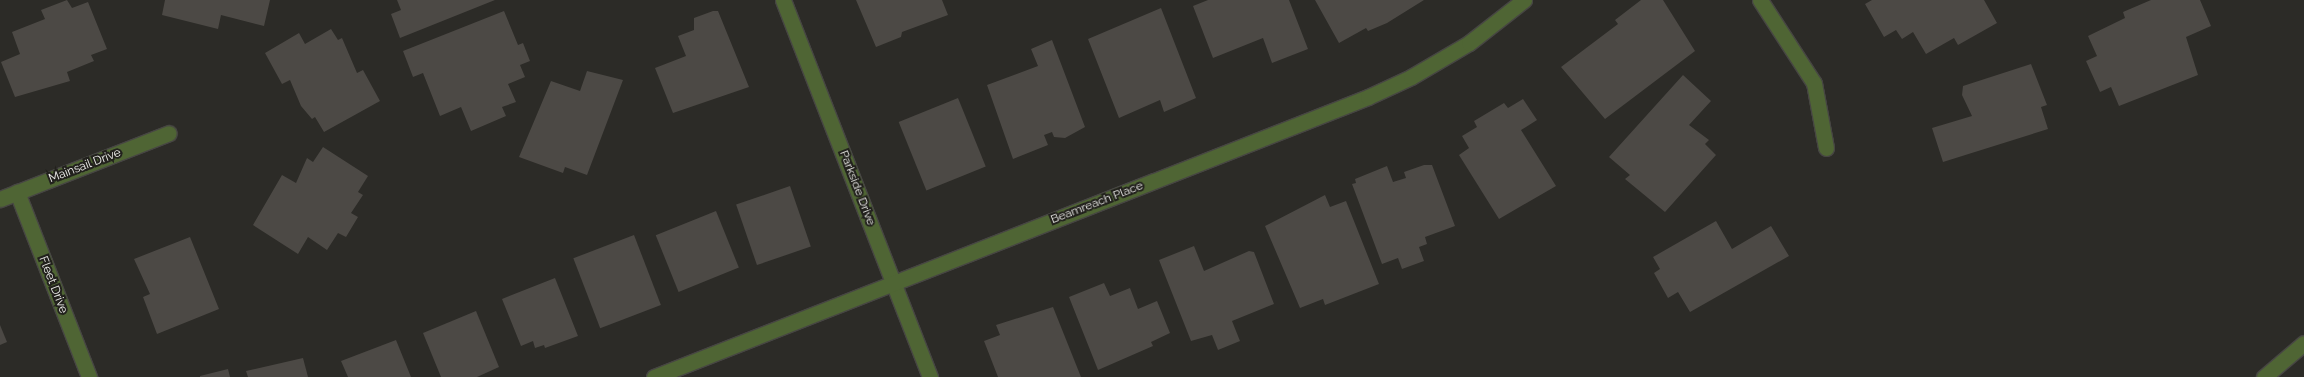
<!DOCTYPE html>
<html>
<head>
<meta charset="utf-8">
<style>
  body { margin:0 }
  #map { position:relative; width:2304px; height:377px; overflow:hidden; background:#2c2b27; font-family:Raleway,sans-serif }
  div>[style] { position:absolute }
  .building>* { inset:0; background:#4c4945; transform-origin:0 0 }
  .roads { filter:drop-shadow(1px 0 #474643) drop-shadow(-1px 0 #474643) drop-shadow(0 1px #474643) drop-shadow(0 -1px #474643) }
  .street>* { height:15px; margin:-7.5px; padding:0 7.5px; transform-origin:7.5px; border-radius:7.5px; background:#4f6534 }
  span { translate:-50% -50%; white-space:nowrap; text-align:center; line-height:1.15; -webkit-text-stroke:4px #22211d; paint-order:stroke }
  .street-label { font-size:12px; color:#efefec }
</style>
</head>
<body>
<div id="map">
  <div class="building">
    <div style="clip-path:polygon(67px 0,72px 8px,88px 2px,107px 49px,91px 55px,94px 61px,67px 72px,70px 81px,15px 97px,1px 62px,20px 54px,12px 32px,45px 19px,41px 10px)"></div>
    <div style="clip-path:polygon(165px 0,270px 0,264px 26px,221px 15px,218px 29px,162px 15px)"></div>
    <div style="clip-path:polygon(397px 0,495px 0,400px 38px,391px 14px,401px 10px)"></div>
    <div style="clip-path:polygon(856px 0,942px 0,948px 15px,902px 32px,901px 37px,876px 47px)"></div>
    <div style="clip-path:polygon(1208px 0,1289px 0,1308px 49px,1272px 63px,1263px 38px,1213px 58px,1193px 6px)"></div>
    <div style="clip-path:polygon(1315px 0,1424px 0,1387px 23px,1368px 31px,1366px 28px,1339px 43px)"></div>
    <div style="clip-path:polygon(1641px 0,1663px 0,1695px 51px,1605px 119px,1561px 67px,1618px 24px,1615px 20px)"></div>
    <div style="clip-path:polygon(1872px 0,1984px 0,1997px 23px,1958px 45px,1954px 38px,1926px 54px,1913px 32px,1902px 39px,1896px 30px,1884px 37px,1865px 4px)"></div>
    <div style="clip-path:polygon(2151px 0,2200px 0,2211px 26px,2186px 37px,2198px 75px,2119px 106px,2111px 87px,2100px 92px,2086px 61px,2097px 56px,2088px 36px,2125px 18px,2123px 12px)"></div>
    <div style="clip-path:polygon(1161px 8px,1196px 98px,1164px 112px,1160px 100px,1119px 118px,1088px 39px)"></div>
    <div style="clip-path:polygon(504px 11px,518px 45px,523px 43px,530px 61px,520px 65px,525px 77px,508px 84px,516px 102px,502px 107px,506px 116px,471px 131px,461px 107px,440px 116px,423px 73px,413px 77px,403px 51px)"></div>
    <div style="clip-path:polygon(713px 11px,718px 11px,749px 87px,673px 113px,655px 68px,686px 56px,678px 36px,694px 30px,694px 18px)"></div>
    <div style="clip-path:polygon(331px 29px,338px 40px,342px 38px,357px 73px,363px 70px,380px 101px,324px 132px,315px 117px,312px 119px,301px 106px,290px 80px,282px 84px,265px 53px,299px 33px,305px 44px)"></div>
    <div style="clip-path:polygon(1052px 40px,1085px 127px,1065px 138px,1054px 137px,1052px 132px,1044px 135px,1048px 145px,1013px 159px,987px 85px,1038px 66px,1031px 49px)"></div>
    <div style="clip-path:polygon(2031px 64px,2047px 105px,2041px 107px,2048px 129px,1943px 162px,1932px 128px,1972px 116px,1962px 95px,1963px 86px)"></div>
    <div style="clip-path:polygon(587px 71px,623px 80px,587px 175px,565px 167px,563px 173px,519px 157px,551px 81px,580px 91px)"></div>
    <div style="clip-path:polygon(1683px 75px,1711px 101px,1689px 125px,1709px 140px,1705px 144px,1716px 155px,1665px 212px,1625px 179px,1630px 175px,1609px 157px)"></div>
    <div style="left:958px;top:98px;width:74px;height:64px;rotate:68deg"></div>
    <div style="clip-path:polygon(1523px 99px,1537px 120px,1521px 130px,1556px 186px,1499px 219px,1459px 155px,1469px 148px,1462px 136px,1477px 127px,1474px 121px,1504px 103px,1508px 108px)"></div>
    <div style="clip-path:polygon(323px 147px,368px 176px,358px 192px,363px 195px,351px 213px,358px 217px,346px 237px,338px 233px,327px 250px,308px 237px,298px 254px,253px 225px,282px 175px,296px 183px,307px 158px,313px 162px)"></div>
    <div style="clip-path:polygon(1424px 165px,1432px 165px,1455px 226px,1425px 237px,1427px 244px,1419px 247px,1424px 261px,1402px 269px,1398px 258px,1382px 264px,1352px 184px,1356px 183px,1355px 179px,1387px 166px,1393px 182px,1406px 178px,1404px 172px)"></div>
    <div style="left:790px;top:186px;width:64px;height:57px;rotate:71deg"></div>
    <div style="clip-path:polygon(1325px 195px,1330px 207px,1346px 201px,1379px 284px,1325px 305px,1323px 299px,1300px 308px,1265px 226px)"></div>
    <div style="left:716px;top:211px;width:61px;height:65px;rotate:68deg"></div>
    <div style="clip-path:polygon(1716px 221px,1732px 249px,1771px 226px,1789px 256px,1690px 312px,1678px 292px,1668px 298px,1654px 273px,1660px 269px,1653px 257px)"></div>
    <div style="left:634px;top:235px;width:75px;height:65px;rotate:69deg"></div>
    <div style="clip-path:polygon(190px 237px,219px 309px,157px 334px,143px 297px,150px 294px,134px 259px)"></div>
    <div style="clip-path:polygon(1194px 246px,1204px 271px,1249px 251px,1254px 252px,1274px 304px,1232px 321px,1240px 341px,1218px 350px,1212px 335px,1191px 341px,1159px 260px)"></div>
    <div style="clip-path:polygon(555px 278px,578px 336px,545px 348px,544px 345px,535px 348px,533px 341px,521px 346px,502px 299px)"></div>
    <div style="clip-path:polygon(1104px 283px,1110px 296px,1130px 288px,1138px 309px,1157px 301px,1170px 333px,1151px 342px,1153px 346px,1098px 370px,1069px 297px)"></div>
    <div style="clip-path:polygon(1053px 307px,1081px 377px,998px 377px,984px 341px,1000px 335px,996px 325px)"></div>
    <div style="clip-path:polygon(476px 311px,499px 367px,477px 377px,441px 377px,423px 333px)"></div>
    <div style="clip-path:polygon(0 325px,7px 342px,0 345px)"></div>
    <div style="clip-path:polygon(396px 340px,411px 377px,348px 377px,341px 361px)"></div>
    <div style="clip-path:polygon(303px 358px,308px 377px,248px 377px,246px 371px)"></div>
    <div style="clip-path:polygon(228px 369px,230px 377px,200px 377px,200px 376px)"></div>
  </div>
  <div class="roads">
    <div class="street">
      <div style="left:783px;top:0;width:405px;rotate:68.7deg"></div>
      <div style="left:1760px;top:0;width:99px;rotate:57deg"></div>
      <div style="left:1814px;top:83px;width:66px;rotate:79.5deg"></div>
      <div style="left:17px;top:192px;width:199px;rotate:68.7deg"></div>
      <div style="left:0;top:199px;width:181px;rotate:-21.3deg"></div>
      <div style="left:654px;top:377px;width:767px;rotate:-21.41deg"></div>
      <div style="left:1368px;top:97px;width:47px;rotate:-24.9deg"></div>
      <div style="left:1411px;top:77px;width:67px;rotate:-30.4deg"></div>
      <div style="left:1469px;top:43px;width:70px;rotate:-38deg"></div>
      <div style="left:2264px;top:377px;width:52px;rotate:-40.4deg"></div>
    </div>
  </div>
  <div class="street-label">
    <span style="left:85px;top:166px;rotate:-21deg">Mainsail Drive</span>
    <span style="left:857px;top:188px;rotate:69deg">Parkside Drive</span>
    <span style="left:1097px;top:203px;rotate:-21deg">Beamreach Place</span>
    <span style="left:53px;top:285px;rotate:69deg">Fleet Drive</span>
  </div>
</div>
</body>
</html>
